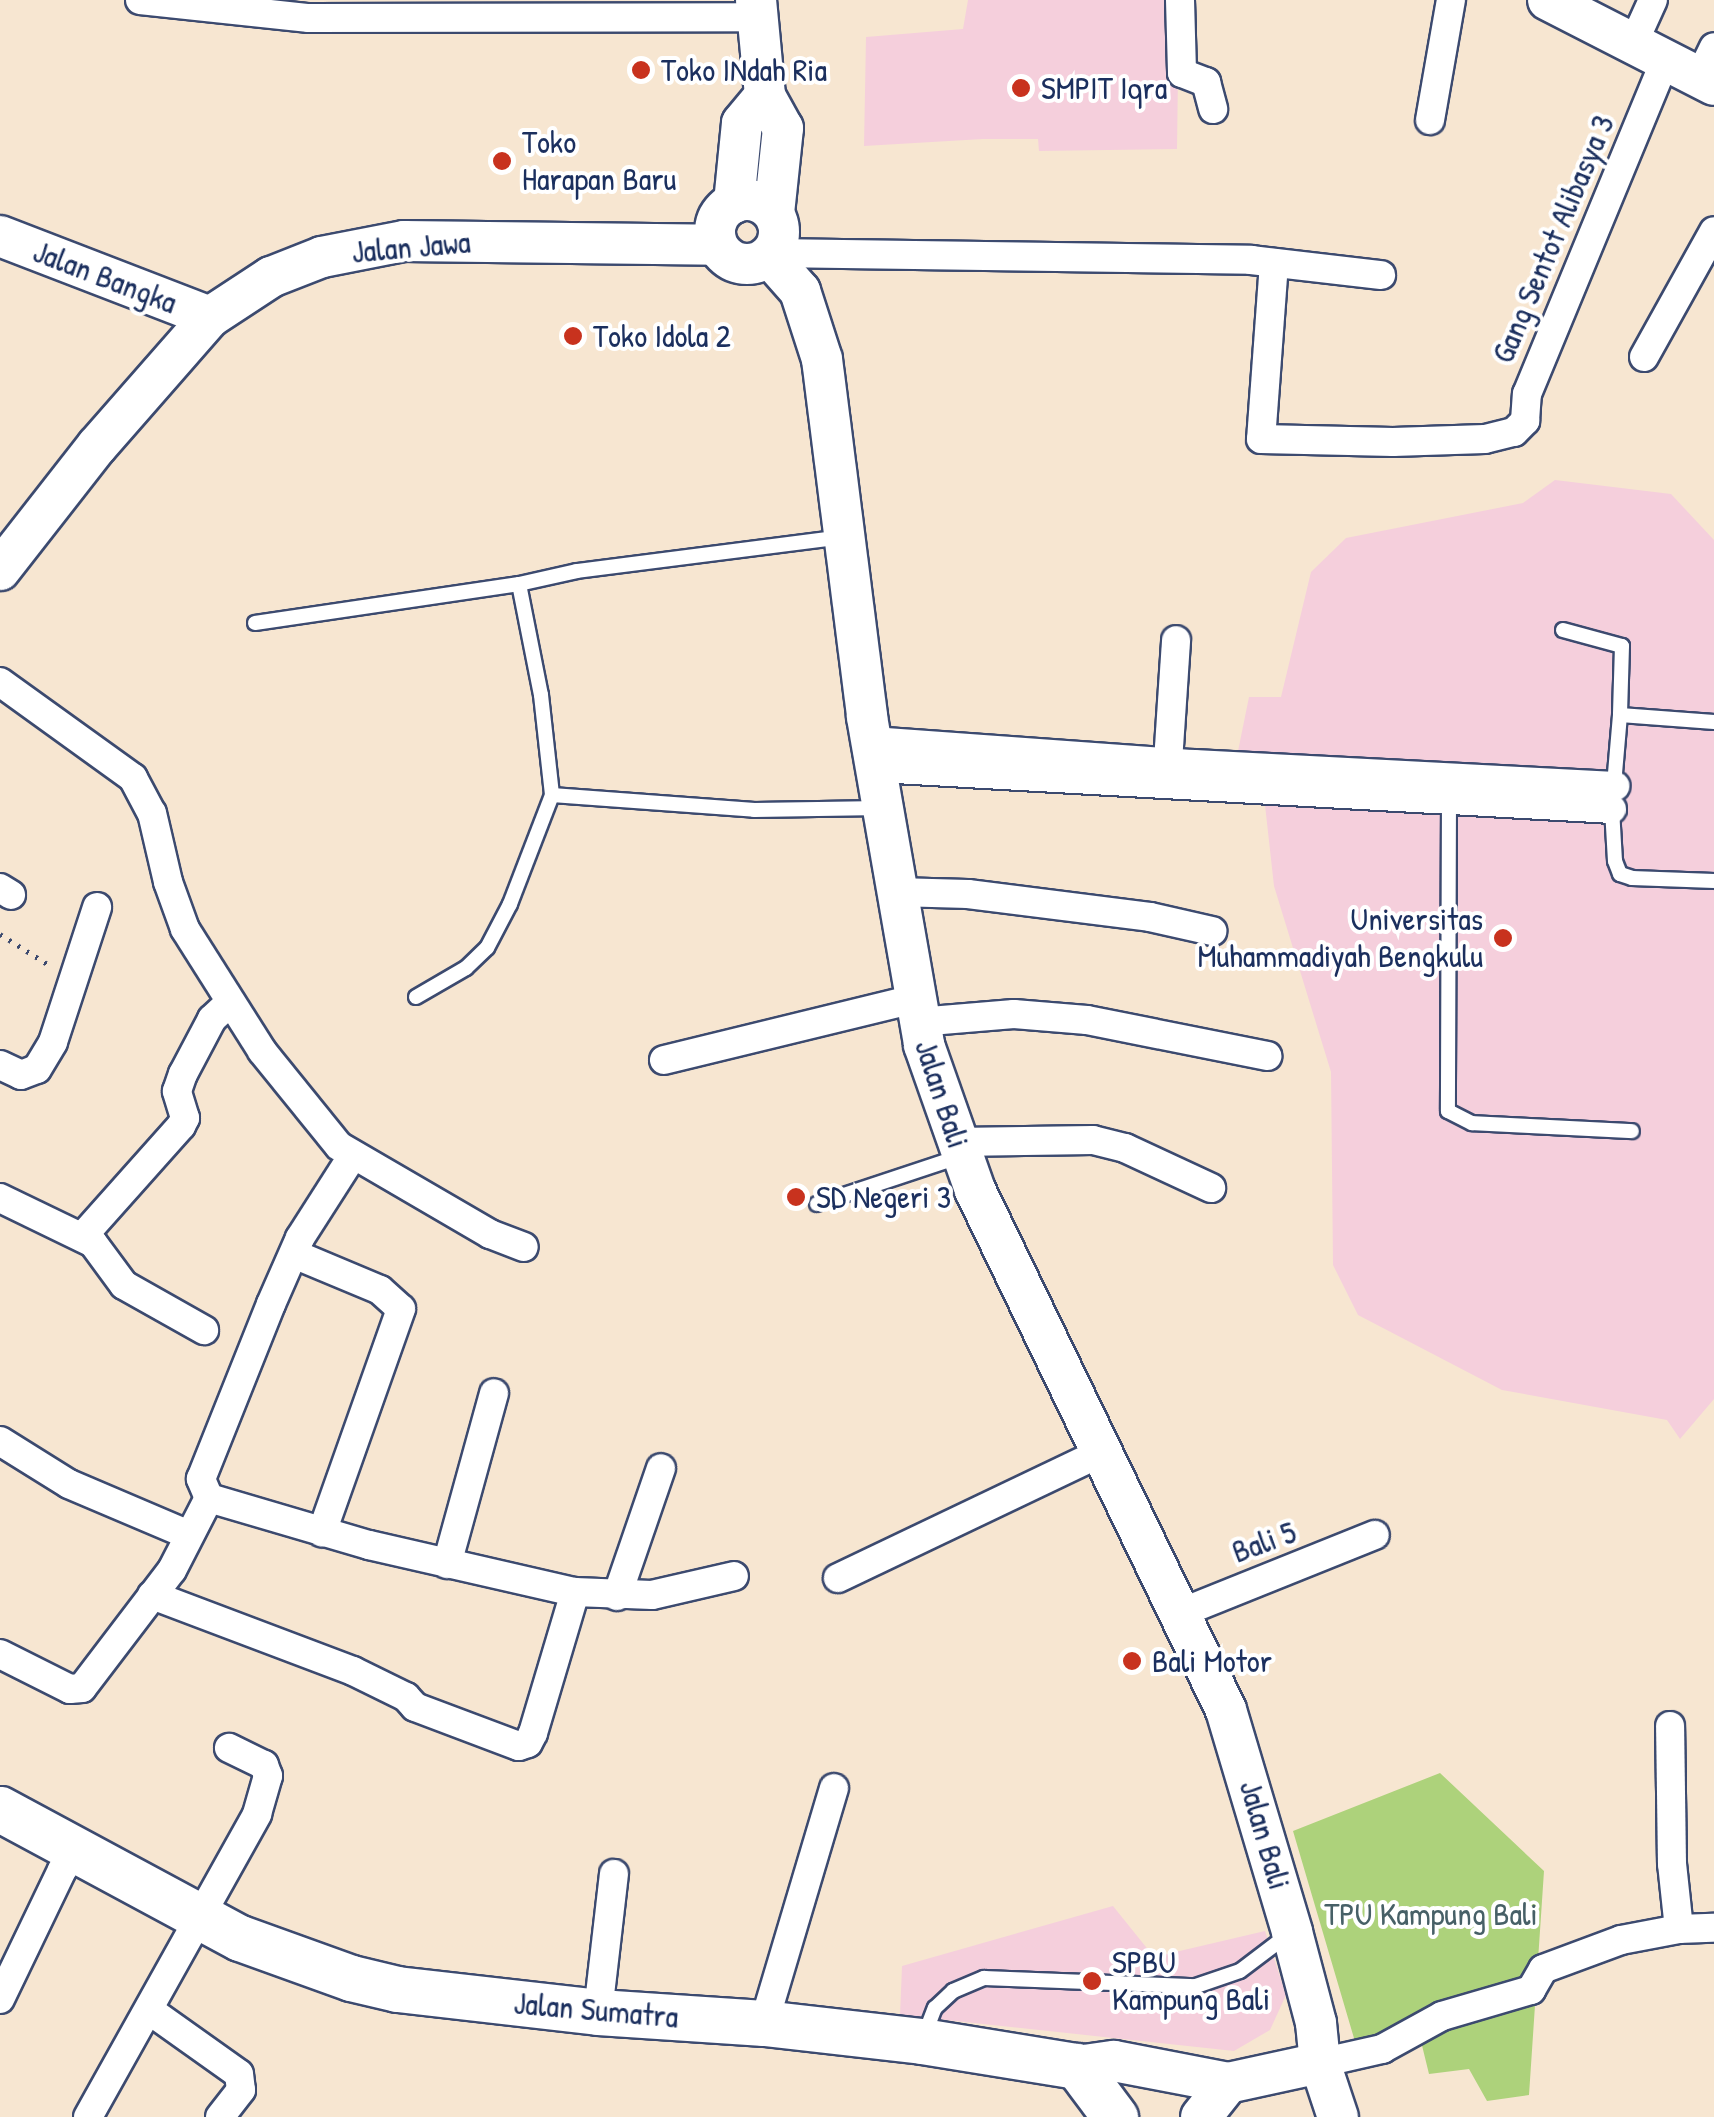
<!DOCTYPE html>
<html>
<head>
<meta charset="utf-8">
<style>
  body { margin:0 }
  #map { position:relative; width:1714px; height:2117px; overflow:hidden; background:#f7e6d1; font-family:"Patrick Hand",sans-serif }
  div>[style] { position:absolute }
  .built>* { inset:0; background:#f5cfdc }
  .green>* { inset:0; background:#add27b }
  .path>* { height:5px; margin-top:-2.5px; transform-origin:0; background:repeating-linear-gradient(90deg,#3c4a6f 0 2.5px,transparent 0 10.5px) }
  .roads { filter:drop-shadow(2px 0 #3c4a6f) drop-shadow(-2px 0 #3c4a6f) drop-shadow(0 2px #3c4a6f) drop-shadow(0 -2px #3c4a6f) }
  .lane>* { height:14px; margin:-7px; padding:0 7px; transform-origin:7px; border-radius:7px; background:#fff }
  .street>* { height:28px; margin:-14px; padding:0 14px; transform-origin:14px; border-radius:14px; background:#fff }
  .secondary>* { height:40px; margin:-20px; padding:0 20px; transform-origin:20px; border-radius:20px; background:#fff }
  .secondary>.ring { margin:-20px; padding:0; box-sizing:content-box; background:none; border:40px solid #fff; border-radius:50% }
  .primary>* { height:45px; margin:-22.5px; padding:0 22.5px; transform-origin:22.5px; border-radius:22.5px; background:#fff }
  .dots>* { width:28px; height:28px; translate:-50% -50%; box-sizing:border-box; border:5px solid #fff; border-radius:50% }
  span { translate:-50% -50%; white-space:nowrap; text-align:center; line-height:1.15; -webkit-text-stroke:8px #fff; paint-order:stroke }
  .poi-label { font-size:32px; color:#1b2f5e }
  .left { translate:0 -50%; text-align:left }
  .right { translate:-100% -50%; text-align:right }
  .street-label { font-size:32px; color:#1b2f5e }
  .park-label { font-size:32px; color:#476067 }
</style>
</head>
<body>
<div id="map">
  <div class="built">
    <div style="clip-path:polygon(968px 0,1179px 0,1177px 149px,1039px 151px,1038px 139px,983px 139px,864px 146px,866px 37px,963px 29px)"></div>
    <div style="clip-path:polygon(1555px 480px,1671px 494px,1714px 540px,1714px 1399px,1680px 1439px,1667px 1420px,1502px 1390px,1358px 1315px,1333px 1265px,1331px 1072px,1274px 886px,1264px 796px,1235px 766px,1249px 697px,1281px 697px,1311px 572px,1346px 538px,1523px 503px)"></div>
    <div style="clip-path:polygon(1113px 1906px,1154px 1957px,1265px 1931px,1286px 1995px,1270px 2030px,1234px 2051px,900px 2015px,902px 1966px)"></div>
  </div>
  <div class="green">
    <div style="clip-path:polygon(1440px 1773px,1544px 1871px,1529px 2095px,1487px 2101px,1469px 2069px,1429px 2074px,1417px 2025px,1356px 2045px,1293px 1831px)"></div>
  </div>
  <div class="path">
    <div style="left:0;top:934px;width:62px;rotate:32.4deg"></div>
  </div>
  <div class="roads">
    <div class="lane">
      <div style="left:519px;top:584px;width:113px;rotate:78.8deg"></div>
      <div style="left:541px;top:695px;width:101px;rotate:83.7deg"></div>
      <div style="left:552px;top:795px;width:203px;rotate:4.2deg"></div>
      <div style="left:754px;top:810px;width:128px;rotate:-0.9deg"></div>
      <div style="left:255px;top:623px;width:267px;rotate:-8.4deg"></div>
      <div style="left:519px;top:584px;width:59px;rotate:-12.6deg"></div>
      <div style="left:577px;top:571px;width:267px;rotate:-7.3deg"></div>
      <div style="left:1563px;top:630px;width:61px;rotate:15.2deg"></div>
      <div style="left:1622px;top:646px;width:69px;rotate:91.7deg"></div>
      <div style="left:1714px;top:722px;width:94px;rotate:-175.7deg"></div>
      <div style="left:1620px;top:715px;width:94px;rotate:94.9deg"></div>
      <div style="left:1612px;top:809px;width:52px;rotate:86.7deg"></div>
      <div style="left:1615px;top:861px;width:14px;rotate:69deg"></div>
      <div style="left:1620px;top:874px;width:13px;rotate:18deg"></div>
      <div style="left:1632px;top:878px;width:82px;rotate:2.1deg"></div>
      <div style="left:1449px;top:798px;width:313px;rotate:90.2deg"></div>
      <div style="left:1448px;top:1111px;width:27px;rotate:27deg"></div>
      <div style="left:1472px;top:1123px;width:160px;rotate:2.9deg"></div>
      <div style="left:416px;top:997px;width:58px;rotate:-30.1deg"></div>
      <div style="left:466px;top:968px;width:29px;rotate:-44deg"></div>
      <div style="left:487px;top:948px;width:50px;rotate:-62.4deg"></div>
      <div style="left:510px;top:904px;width:117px;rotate:-68.9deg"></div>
      <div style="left:817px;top:1204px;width:152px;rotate:-18.4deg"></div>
      <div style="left:924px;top:2036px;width:30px;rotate:-69deg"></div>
      <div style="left:935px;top:2008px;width:25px;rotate:-43deg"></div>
      <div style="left:953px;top:1991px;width:34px;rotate:-23deg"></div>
      <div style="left:984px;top:1978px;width:212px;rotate:2.2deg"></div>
      <div style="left:1196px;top:1986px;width:46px;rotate:-18.8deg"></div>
      <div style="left:1240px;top:1971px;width:61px;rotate:-37.1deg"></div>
    </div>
    <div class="street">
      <div style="left:140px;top:0;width:170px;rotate:6.1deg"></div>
      <div style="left:309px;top:18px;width:448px;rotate:-0.1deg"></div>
      <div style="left:1180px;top:0;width:73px;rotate:88.4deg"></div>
      <div style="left:1182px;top:73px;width:26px;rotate:21deg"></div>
      <div style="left:1206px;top:82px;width:28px;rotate:75deg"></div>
      <div style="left:1633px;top:44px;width:48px;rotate:-65.6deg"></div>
      <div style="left:1700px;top:76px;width:32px;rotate:-64deg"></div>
      <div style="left:1430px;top:120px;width:122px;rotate:-80.1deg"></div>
      <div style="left:772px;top:253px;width:479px;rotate:0.8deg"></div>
      <div style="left:1251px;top:260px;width:131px;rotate:6.6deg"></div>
      <div style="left:1274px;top:263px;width:176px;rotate:94.2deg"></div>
      <div style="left:1261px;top:439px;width:132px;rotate:1.3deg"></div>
      <div style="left:1393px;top:442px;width:92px;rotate:-1.9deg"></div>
      <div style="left:1485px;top:439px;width:30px;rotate:-14deg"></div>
      <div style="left:1514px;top:432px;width:16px;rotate:-45deg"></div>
      <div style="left:1525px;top:421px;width:27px;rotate:-86deg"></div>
      <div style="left:1527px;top:394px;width:363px;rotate:-67.5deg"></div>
      <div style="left:1644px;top:357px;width:144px;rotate:-60.9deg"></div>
      <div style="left:0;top:682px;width:164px;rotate:35.8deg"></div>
      <div style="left:133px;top:778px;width:40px;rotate:62deg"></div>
      <div style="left:152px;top:813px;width:71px;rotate:76.9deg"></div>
      <div style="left:168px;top:882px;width:50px;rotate:70.1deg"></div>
      <div style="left:185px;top:929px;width:144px;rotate:57.7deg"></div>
      <div style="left:262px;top:1051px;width:122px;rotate:51deg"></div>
      <div style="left:339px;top:1146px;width:175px;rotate:30.2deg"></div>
      <div style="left:490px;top:1234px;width:36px;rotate:21deg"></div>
      <div style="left:872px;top:741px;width:323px;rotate:4.1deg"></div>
      <div style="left:1194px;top:764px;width:422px;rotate:3deg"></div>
      <div style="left:1168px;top:762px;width:122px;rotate:-86.2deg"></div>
      <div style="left:877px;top:768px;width:736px;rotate:3.19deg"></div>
      <div style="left:0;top:888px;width:13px;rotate:32deg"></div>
      <div style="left:896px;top:892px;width:72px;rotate:1.6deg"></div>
      <div style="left:968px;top:894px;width:183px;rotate:7.2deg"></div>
      <div style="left:1150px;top:917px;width:64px;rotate:12.7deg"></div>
      <div style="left:918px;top:1022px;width:96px;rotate:-4.8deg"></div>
      <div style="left:1014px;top:1014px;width:73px;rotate:4.7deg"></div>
      <div style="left:1087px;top:1020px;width:184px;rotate:11.3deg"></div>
      <div style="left:664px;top:1060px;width:257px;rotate:-13.7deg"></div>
      <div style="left:0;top:1065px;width:23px;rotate:25deg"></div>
      <div style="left:21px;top:1075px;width:17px;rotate:-21deg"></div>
      <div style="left:37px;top:1069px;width:31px;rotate:-59deg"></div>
      <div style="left:53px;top:1042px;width:142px;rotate:-71.9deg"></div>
      <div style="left:956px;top:1142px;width:137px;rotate:-0.8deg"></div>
      <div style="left:1093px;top:1140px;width:33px;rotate:14deg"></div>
      <div style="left:1125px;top:1148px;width:95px;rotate:24.9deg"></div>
      <div style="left:0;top:1198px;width:103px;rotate:25.8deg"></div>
      <div style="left:93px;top:1243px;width:52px;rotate:53.6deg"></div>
      <div style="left:124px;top:1285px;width:92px;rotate:29.4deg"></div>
      <div style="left:82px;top:1237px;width:149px;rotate:-48.3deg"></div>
      <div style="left:181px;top:1126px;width:9px;rotate:-63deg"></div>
      <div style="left:185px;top:1118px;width:28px;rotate:-107deg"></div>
      <div style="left:177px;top:1091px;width:18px;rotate:-71deg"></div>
      <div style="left:183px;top:1074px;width:62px;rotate:-62.2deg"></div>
      <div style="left:212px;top:1019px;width:25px;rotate:-43deg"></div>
      <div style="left:294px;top:1254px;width:93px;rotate:22.7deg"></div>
      <div style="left:380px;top:1290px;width:28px;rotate:42deg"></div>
      <div style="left:401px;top:1309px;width:237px;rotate:109.5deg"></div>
      <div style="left:0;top:1441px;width:81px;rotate:31.9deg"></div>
      <div style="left:69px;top:1484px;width:130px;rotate:23deg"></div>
      <div style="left:209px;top:1498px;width:21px;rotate:-113deg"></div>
      <div style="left:201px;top:1479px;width:188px;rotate:-68.2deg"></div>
      <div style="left:271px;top:1304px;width:72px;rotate:-66.3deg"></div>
      <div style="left:300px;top:1238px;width:98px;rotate:-57.4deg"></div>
      <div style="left:447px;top:1564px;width:177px;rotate:-74.6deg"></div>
      <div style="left:838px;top:1578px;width:293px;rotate:-25.5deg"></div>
      <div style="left:152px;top:1595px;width:215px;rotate:20.7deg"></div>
      <div style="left:353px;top:1671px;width:59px;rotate:26.1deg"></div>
      <div style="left:406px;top:1697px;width:13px;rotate:48deg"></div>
      <div style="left:415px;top:1707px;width:111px;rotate:20.6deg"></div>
      <div style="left:519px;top:1746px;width:9px;rotate:-18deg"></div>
      <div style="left:528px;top:1743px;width:11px;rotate:-63deg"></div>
      <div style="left:533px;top:1733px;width:147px;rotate:-73.4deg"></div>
      <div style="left:617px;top:1596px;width:135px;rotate:-71deg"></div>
      <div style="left:1178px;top:1614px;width:212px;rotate:-21.9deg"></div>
      <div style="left:0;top:1654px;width:78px;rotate:26.6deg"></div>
      <div style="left:70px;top:1689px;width:12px;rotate:-5deg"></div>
      <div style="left:82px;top:1688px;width:148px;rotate:-52.7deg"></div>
      <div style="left:172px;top:1570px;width:81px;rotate:-62.8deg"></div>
      <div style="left:209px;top:1498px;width:167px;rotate:16.4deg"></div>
      <div style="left:369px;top:1545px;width:211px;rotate:12.9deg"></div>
      <div style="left:575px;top:1592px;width:77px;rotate:2.2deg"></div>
      <div style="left:652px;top:1595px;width:84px;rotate:-13deg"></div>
      <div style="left:1679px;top:1929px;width:35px;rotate:-2deg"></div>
      <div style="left:0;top:1999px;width:143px;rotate:-64.3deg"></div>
      <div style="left:62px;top:1870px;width:28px;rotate:-52deg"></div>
      <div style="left:149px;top:2010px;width:110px;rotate:35.4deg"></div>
      <div style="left:239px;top:2074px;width:16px;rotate:83deg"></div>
      <div style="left:241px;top:2090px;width:34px;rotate:128deg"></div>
      <div style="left:598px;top:2012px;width:139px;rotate:-83.4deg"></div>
      <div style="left:764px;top:2023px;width:245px;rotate:-73.4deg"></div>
      <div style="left:1320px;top:2063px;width:64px;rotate:-12.7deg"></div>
      <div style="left:1382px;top:2049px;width:68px;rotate:-28.8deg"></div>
      <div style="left:1442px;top:2016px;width:93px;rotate:-16.3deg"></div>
      <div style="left:1531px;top:1990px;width:24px;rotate:-60deg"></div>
      <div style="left:1543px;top:1969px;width:83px;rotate:-20.4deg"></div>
      <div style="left:1621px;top:1940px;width:59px;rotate:-10.7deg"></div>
      <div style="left:1679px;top:1929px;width:65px;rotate:-96.1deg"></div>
      <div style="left:1672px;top:1864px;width:138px;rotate:-90.8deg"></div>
      <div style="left:88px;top:2117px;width:347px;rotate:-60.8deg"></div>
      <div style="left:257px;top:1814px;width:40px;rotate:-74deg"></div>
      <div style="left:268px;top:1776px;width:12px;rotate:-110deg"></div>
      <div style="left:264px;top:1765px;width:39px;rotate:-154deg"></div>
    </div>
    <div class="secondary">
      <div style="left:756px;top:0;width:96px;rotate:84.6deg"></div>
      <div style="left:765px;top:96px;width:37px;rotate:61deg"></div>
      <div style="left:783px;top:128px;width:86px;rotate:96deg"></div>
      <div style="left:1548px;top:0;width:186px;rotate:27.1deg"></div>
      <div class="ring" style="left:715px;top:200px;width:24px;height:24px"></div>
      <div style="left:734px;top:203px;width:80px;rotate:-84.3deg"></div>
      <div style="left:742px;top:123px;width:35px;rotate:-50deg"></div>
      <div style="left:0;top:236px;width:225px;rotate:21.1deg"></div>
      <div style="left:769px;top:256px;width:47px;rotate:48.5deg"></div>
      <div style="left:800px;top:291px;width:71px;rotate:72.1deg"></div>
      <div style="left:822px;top:359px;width:361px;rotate:82.8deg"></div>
      <div style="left:867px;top:717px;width:333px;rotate:80.1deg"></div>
      <div style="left:924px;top:1045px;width:154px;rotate:70.6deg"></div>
      <div style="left:975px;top:1190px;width:577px;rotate:64.23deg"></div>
      <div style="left:1226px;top:1710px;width:232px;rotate:73.4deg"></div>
      <div style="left:1292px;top:1932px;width:94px;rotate:75.2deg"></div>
      <div style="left:1316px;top:2023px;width:40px;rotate:84.3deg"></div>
      <div style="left:1320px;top:2063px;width:57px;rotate:71.6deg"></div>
      <div style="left:0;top:570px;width:157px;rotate:-52deg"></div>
      <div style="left:97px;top:446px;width:171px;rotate:-48.8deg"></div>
      <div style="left:210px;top:317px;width:73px;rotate:-33.3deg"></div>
      <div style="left:271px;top:277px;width:55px;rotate:-21.4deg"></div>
      <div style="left:322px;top:257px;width:84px;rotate:-11deg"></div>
      <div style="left:404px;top:241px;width:313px;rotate:0.7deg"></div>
      <div style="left:1077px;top:2066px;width:37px;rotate:-8deg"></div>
      <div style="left:1114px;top:2061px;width:116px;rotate:10.9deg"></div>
      <div style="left:1228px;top:2083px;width:94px;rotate:-12.3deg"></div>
      <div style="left:1201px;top:2117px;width:43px;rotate:-51.5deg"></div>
    </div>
    <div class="primary">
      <div style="left:0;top:1809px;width:272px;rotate:28.3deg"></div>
      <div style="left:240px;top:1938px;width:118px;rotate:19.8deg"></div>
      <div style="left:351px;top:1978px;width:47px;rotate:13.4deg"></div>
      <div style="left:397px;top:1989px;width:202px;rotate:6.5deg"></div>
      <div style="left:598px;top:2012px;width:166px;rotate:3.8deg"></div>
      <div style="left:764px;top:2023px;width:159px;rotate:6.5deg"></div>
      <div style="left:922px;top:2041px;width:157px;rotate:9.2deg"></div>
      <div style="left:1077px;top:2066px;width:64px;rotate:53.3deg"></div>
    </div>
  </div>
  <div class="dots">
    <div style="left:641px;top:70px;background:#c8321e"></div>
    <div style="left:1021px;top:88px;background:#c8321e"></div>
    <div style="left:502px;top:161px;background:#c8321e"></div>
    <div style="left:573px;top:336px;background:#c8321e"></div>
    <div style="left:1503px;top:938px;background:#c8321e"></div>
    <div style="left:796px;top:1197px;background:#c8321e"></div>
    <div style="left:1132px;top:1661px;background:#c8321e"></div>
    <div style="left:1092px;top:1981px;background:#c8321e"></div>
  </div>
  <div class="poi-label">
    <span class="left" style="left:661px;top:70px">Toko INdah Ria</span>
    <span class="left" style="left:1041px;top:88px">SMPIT Iqra</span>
    <span class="left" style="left:522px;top:161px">Toko<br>Harapan Baru</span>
    <span class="left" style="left:593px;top:336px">Toko Idola 2</span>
    <span class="right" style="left:1483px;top:938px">Universitas<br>Muhammadiyah Bengkulu</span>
    <span class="left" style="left:816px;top:1197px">SD Negeri 3</span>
    <span class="left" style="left:1152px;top:1661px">Bali Motor</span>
    <span class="left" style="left:1112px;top:1981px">SPBU<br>Kampung Bali</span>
  </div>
  <div class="street-label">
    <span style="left:1553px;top:239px;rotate:-67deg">Gang Sentot Alibasya 3</span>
    <span style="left:411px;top:247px;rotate:-5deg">Jalan Jawa</span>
    <span style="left:105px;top:277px;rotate:21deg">Jalan Bangka</span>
    <span style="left:942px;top:1094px;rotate:72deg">Jalan Bali</span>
    <span style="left:1264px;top:1542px;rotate:-20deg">Bali 5</span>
    <span style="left:1265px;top:1835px;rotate:74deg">Jalan Bali</span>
    <span style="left:596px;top:2010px;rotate:5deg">Jalan Sumatra</span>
  </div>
  <div class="park-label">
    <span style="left:1431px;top:1914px">TPU Kampung Bali</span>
  </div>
</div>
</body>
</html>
